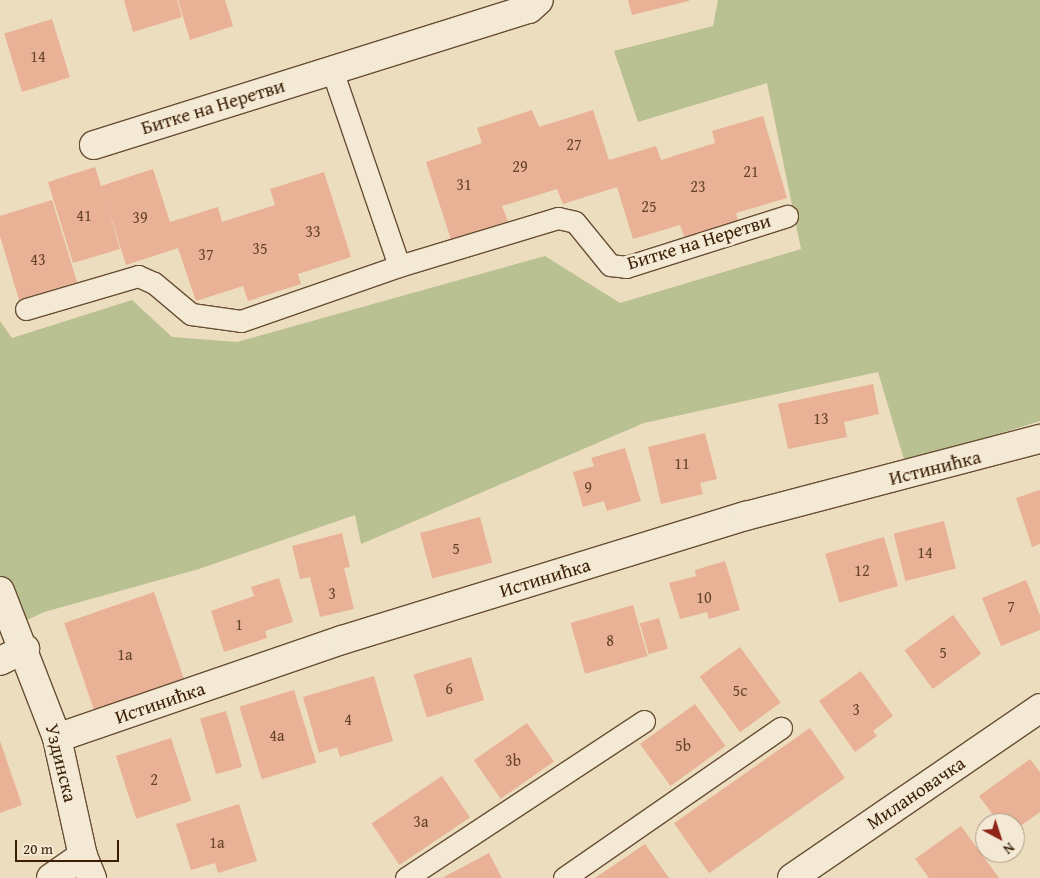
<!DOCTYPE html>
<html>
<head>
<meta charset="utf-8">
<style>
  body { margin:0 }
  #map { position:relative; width:1040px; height:878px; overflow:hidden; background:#edddbf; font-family:"Gentium Book Plus",serif }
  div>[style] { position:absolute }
  .green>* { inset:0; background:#b9c091 }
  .building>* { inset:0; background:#e9b196; transform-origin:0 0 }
  .roads { filter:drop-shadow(1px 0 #684e33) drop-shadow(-1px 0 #684e33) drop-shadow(0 1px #684e33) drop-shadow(0 -1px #684e33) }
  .lane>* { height:21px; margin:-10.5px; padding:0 10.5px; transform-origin:10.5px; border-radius:10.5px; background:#f3e9d5 }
  .street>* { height:28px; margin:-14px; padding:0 14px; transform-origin:14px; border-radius:14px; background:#f3e9d5 }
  span { translate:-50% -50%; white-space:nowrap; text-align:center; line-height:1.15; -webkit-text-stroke:5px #f3e9d5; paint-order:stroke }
  .number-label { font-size:16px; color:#664428 }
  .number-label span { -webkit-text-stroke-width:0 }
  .street-label { font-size:19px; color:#3b1f04 }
  .north { position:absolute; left:975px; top:813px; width:50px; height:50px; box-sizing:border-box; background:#f3e9d5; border:1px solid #a99881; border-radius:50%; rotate:140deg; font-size:14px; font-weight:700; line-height:20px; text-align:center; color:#3b1f04 }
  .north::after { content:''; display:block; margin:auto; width:18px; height:22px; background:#8f2418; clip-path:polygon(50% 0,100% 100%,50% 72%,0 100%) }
  .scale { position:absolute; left:15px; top:840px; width:104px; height:22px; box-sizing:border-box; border:2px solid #3b1f04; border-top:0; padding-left:6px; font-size:15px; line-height:18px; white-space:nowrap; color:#3b1f04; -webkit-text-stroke:4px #f3e9d5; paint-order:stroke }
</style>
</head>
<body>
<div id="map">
  <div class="green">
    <div style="clip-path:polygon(718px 0,1040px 0,1040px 421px,905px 463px,878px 372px,644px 423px,361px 544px,355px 515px,199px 569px,44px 612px,0 633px,0 321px,12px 338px,132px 300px,172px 337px,237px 342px,545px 256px,620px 303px,801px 249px,767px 83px,638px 122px,614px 51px,713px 26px)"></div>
  </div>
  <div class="building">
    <div style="clip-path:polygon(124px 0,177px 0,182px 17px,133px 32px)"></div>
    <div style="clip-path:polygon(178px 0,225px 0,233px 26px,190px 40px)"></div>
    <div style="clip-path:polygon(628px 0,689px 0,689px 1px,632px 15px)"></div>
    <div style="left:52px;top:19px;width:61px;height:50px;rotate:73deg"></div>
    <div style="clip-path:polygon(532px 110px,539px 127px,593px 110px,609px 160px,656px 146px,661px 160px,715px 143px,712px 131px,763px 116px,787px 198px,736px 213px,739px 223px,685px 239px,680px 225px,633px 239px,617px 187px,563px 204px,557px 189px,502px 206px,508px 221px,451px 240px,426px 162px,482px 143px,477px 128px)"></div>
    <div style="clip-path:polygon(95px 167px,101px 186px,153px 169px,170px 222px,218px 207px,222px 222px,275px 205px,270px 189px,324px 172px,351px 257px,298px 274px,301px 284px,248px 301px,243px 286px,196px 301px,178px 248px,126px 265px,107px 204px,120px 249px,73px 263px,48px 182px)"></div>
    <div style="clip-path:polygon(52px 200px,77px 282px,19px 300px,0 236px,0 216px)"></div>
    <div style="clip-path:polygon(873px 384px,879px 414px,844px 422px,847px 437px,788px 449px,778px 404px)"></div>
    <div style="clip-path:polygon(705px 433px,717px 479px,700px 483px,703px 494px,661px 504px,648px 447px)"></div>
    <div style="clip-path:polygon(625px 448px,641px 501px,607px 511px,604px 501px,583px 507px,573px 472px,594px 466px,591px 458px)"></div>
    <div style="clip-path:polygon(1040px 490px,1040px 544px,1032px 547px,1016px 498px)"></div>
    <div style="left:480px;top:517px;width:47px;height:62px;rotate:75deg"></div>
    <div style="left:944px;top:521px;width:49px;height:52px;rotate:76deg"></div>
    <div style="clip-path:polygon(342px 533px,350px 567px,344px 568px,354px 609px,320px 617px,310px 577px,300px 579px,292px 546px)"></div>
    <div style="left:884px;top:537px;width:51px;height:61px;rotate:74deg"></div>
    <div style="clip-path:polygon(725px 561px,740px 610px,709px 619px,707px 612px,680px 619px,669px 583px,696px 576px,695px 570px)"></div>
    <div style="clip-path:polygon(279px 578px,293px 622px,265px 631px,267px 638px,224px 652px,211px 611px,254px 596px,251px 587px)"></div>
    <div style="clip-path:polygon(1026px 580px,1040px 615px,1040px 630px,1001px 646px,982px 598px)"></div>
    <div style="left:154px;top:592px;width:97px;height:95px;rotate:71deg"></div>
    <div style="left:633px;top:605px;width:53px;height:65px;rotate:74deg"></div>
    <div style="left:953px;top:615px;width:48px;height:60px;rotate:54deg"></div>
    <div style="left:659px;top:618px;width:32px;height:20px;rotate:74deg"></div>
    <div style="left:740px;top:647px;width:69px;height:50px;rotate:54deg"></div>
    <div style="left:471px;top:657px;width:45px;height:60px;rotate:73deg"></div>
    <div style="clip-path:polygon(861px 671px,893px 716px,873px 731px,877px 736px,855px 752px,819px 701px)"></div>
    <div style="clip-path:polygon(374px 676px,393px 741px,340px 757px,337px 747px,319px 753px,303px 697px)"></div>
    <div style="left:294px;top:690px;width:76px;height:57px;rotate:73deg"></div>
    <div style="left:695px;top:704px;width:52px;height:68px;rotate:54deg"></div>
    <div style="left:226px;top:711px;width:58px;height:27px;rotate:74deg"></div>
    <div style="left:527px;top:723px;width:47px;height:65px;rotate:55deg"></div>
    <div style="left:810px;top:728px;width:61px;height:166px;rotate:55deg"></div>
    <div style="left:171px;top:738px;width:66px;height:58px;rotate:72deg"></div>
    <div style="clip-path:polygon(0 741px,22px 805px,0 813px)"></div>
    <div style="clip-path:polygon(1030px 759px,1040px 772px,1040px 812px,1015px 830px,1015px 823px,999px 823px,979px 796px)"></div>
    <div style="left:442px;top:776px;width:50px;height:85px;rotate:56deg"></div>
    <div style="clip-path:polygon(239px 804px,257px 861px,218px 873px,215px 863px,191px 870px,176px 824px)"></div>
    <div style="clip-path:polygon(961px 826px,999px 878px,929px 878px,915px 859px)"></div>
    <div style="clip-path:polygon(645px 844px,669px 878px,595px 878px)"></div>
    <div style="clip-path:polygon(489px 853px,502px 878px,442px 878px)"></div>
  </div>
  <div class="roads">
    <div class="lane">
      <div style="left:332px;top:70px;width:207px;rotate:71.1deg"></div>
      <div style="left:399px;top:266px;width:166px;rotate:-16.8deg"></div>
      <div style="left:558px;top:218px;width:17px;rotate:13deg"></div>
      <div style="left:575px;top:222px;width:55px;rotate:50.9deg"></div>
      <div style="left:610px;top:265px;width:16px;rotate:7deg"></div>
      <div style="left:626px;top:267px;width:169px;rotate:-17.6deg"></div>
      <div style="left:26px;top:309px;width:117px;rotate:-16.4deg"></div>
      <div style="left:138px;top:276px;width:17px;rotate:24deg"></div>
      <div style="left:154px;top:283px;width:48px;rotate:40deg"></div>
      <div style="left:191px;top:314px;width:50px;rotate:8deg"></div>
      <div style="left:241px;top:321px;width:167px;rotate:-19.2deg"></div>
      <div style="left:406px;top:878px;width:285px;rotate:-33.4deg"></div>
      <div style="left:564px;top:878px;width:264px;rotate:-34.7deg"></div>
    </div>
    <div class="street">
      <div style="left:94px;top:145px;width:456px;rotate:-17.4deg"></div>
      <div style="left:529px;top:9px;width:13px;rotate:-42deg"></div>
      <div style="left:0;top:591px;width:158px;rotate:68.8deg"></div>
      <div style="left:57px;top:738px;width:121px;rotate:77.6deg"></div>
      <div style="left:83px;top:856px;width:24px;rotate:68deg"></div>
      <div style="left:0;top:661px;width:28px;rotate:-26deg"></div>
      <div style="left:57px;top:738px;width:301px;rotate:-19deg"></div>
      <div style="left:342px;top:640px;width:423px;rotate:-17.1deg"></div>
      <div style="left:746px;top:516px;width:304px;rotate:-14.7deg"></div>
      <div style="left:51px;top:878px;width:39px;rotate:-35deg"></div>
      <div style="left:792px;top:878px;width:301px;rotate:-34.4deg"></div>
    </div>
  </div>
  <div class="number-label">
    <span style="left:38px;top:56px">14</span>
    <span style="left:574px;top:144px">27</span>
    <span style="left:520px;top:166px">29</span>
    <span style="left:751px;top:171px">21</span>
    <span style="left:464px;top:184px">31</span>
    <span style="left:698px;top:186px">23</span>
    <span style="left:649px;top:206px">25</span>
    <span style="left:84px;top:215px">41</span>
    <span style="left:140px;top:217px">39</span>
    <span style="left:313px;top:231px">33</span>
    <span style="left:260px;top:248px">35</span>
    <span style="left:206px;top:254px">37</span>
    <span style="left:38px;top:259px">43</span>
    <span style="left:821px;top:418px">13</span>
    <span style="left:682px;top:463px">11</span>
    <span style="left:588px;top:487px">9</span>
    <span style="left:456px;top:548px">5</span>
    <span style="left:925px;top:552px">14</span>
    <span style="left:862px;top:570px">12</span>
    <span style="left:332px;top:593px">3</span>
    <span style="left:704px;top:597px">10</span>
    <span style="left:1011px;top:606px">7</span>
    <span style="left:239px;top:624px">1</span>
    <span style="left:610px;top:640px">8</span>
    <span style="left:943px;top:652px">5</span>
    <span style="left:125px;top:654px">1a</span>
    <span style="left:449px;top:688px">6</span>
    <span style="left:740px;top:690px">5c</span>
    <span style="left:856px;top:709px">3</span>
    <span style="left:348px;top:719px">4</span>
    <span style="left:277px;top:735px">4a</span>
    <span style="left:683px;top:745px">5b</span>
    <span style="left:513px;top:760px">3b</span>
    <span style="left:154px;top:779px">2</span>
    <span style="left:421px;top:821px">3a</span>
    <span style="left:217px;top:842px">1a</span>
  </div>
  <div class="street-label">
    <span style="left:213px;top:107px;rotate:-17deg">Битке на Неретви</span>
    <span style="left:699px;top:242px;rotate:-17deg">Битке на Неретви</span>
    <span style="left:935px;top:468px;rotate:-14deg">Истинићка</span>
    <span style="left:545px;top:578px;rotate:-17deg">Истинићка</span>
    <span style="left:160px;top:703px;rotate:-19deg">Истинићка</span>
    <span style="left:61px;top:763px;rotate:76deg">Уздинска</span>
    <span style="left:916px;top:793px;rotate:-34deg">Милановачка</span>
  </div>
  <div class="north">N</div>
  <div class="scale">20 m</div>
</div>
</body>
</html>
